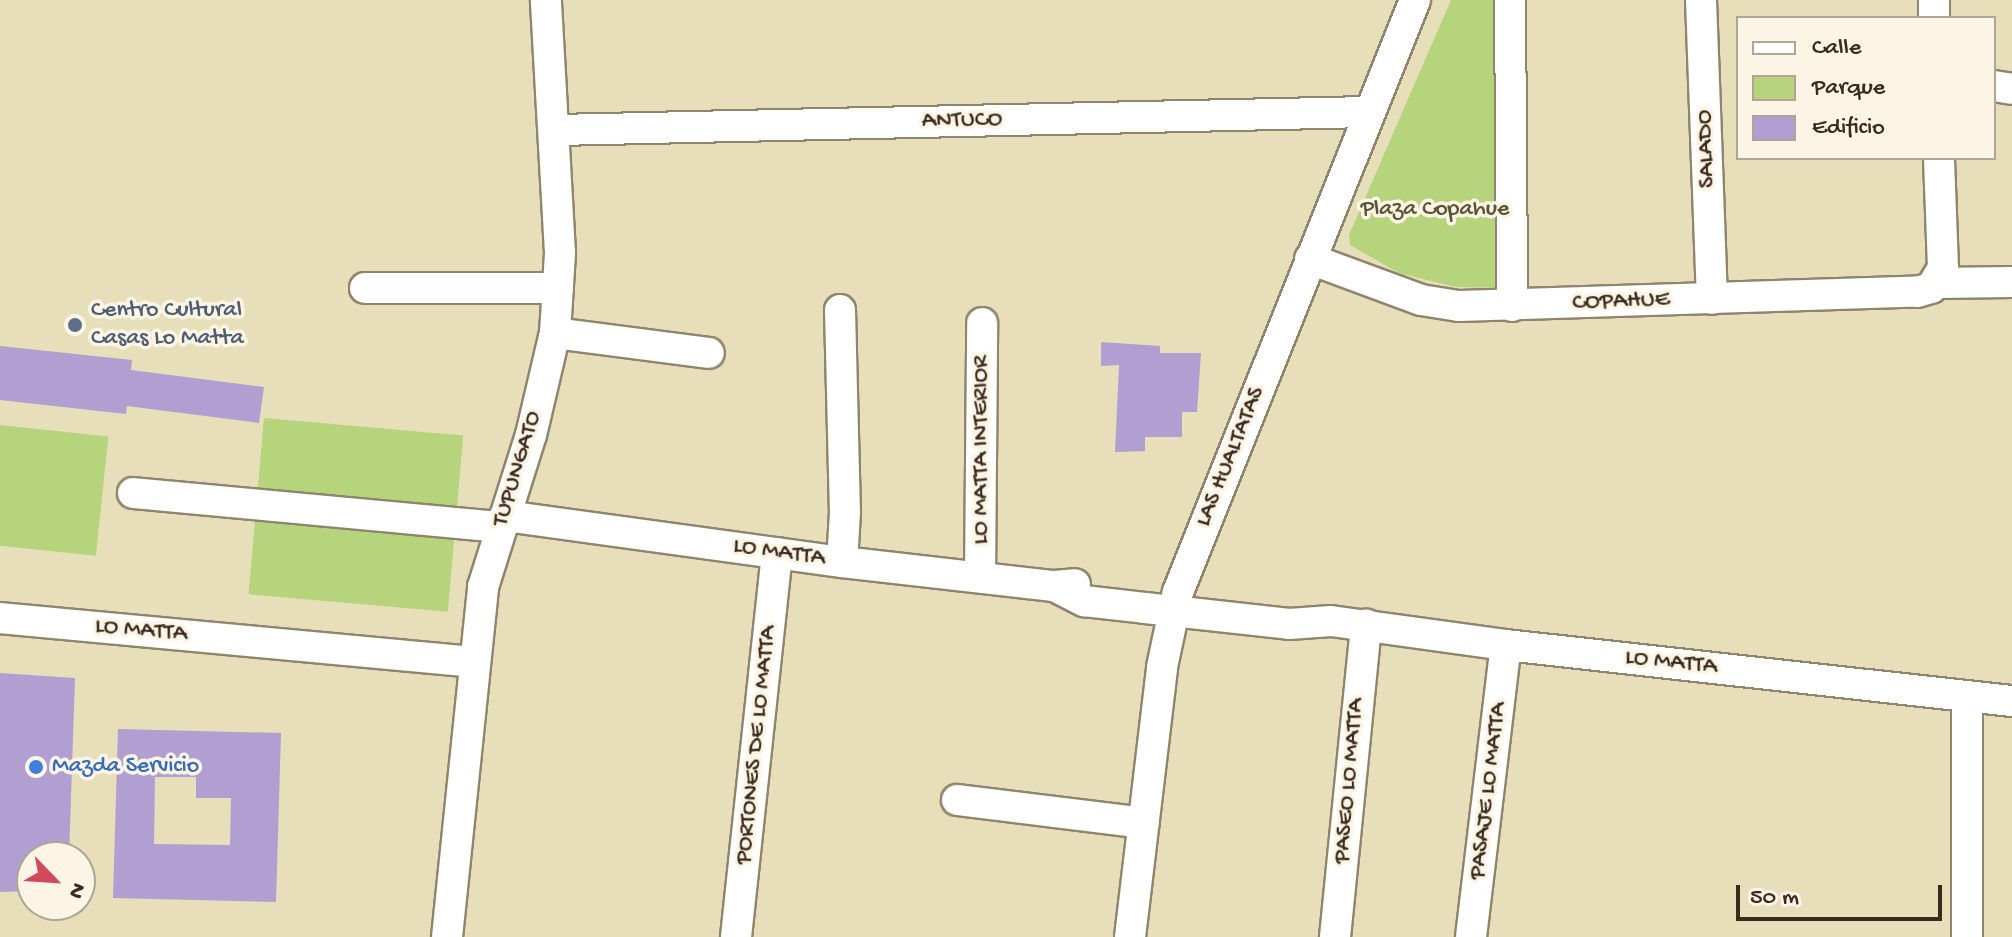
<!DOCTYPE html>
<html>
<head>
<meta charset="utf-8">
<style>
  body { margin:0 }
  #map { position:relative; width:2012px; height:937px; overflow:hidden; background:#e7dfba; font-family:"Gochi Hand",sans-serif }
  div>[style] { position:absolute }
  .green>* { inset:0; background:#b6d47b; transform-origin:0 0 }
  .building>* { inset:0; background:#b09fd0 }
  .roads { filter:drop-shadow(2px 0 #91846c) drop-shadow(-2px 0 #91846c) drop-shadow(0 2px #91846c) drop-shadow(0 -2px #91846c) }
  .minor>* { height:30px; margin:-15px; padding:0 15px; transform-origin:15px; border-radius:15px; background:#fff }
  .dots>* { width:22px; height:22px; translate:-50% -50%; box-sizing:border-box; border:4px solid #fcf5e5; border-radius:50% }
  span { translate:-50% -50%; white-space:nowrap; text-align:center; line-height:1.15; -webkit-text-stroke:7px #fcf5e5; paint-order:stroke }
  .street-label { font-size:24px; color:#3b2a1e }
  .park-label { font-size:24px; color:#5a5435 }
  .service-label { font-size:24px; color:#4e5e75 }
  .left { translate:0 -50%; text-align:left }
  .shop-label { font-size:24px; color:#366cbe }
  .legend { position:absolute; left:1736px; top:16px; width:260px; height:144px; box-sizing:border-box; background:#fcf5e5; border:2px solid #afa495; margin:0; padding:10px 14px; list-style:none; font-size:24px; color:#3b2a1e }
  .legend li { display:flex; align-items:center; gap:16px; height:40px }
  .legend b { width:40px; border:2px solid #afa495 }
  .north { position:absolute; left:16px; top:841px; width:80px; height:80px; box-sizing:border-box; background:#fcf5e5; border:2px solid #afa495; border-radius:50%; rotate:115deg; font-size:22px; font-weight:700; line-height:32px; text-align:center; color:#3b2a1e }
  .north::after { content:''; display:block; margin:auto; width:28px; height:36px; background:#d1495b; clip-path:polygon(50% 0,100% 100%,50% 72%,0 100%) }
  .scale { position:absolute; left:1736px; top:885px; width:206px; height:36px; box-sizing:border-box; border:4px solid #3b2a1e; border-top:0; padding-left:10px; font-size:24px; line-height:28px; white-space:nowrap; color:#3b2a1e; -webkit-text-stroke:6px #fcf5e5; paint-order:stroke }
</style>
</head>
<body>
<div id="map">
  <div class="green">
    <div style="clip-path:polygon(1451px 0,1502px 0,1505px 288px,1455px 287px,1399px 273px,1350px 245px,1349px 235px)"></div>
    <div style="left:264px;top:418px;width:200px;height:177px;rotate:5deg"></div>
    <div style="left:0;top:425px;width:109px;height:120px;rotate:6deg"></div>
  </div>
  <div class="building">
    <div style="clip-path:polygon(1101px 342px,1160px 346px,1160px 353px,1201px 353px,1197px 412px,1182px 412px,1182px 437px,1145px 437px,1145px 451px,1115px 452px,1119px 365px,1101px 366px)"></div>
    <div style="clip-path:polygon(0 346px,132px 360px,131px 370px,264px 387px,259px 423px,127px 406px,126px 414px,0 400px)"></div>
    <div style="clip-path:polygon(0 673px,75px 678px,69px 857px,32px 857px,32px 891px,0 892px)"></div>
    <div style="clip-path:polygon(evenodd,118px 729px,281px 733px,276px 902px,113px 898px,118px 729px,155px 777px,196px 777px,196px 798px,231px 798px,230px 845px,154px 844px,155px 777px)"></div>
  </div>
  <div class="roads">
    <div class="minor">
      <div style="left:1510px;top:0;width:306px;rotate:89.6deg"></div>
      <div style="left:1701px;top:0;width:299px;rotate:87.9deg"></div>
      <div style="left:1934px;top:0;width:18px;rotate:90deg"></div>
      <div style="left:1994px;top:86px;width:18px;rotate:9deg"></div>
      <div style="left:556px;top:130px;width:812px;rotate:-1.27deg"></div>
      <div style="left:1310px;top:259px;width:118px;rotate:20.3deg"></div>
      <div style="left:1421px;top:300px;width:38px;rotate:9deg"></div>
      <div style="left:1459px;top:306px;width:458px;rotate:-1.8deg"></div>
      <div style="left:1917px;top:292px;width:15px;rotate:-16deg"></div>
      <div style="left:1931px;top:288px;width:23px;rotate:-59deg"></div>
      <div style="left:1943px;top:268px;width:110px;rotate:-92.1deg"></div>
      <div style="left:1936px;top:283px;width:76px;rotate:-0.8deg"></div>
      <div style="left:365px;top:288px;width:193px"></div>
      <div style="left:840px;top:310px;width:202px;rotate:88.6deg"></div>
      <div style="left:845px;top:512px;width:50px;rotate:93.4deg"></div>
      <div style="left:555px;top:333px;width:155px;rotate:7.4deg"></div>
      <div style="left:133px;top:493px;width:368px;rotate:5.3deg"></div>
      <div style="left:505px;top:516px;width:340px;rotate:7.8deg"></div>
      <div style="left:842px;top:562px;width:213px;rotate:6.5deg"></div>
      <div style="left:1054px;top:586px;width:21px;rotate:-5deg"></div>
      <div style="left:980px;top:577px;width:254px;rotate:-89.5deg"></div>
      <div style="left:1054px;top:586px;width:34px;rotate:27deg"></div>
      <div style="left:1084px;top:601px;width:61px;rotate:6.5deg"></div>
      <div style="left:1145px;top:608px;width:145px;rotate:6.3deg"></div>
      <div style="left:1289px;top:624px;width:42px;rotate:-4.1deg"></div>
      <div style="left:1331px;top:621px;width:177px;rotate:7.8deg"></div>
      <div style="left:1506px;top:645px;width:509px;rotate:6.32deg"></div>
      <div style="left:0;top:618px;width:476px;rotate:5.3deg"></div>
      <div style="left:1967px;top:696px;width:241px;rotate:90deg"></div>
      <div style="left:957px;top:800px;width:188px;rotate:7deg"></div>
      <div style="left:447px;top:937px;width:352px;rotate:-84.1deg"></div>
      <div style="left:483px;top:587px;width:159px;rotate:-72.5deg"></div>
      <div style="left:531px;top:435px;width:105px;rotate:-76.8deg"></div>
      <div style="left:555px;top:333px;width:80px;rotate:-86.4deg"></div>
      <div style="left:560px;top:253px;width:253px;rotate:-93.2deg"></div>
      <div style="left:736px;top:937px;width:386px;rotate:-83.9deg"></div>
      <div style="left:1130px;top:937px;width:272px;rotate:-83.2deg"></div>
      <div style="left:1162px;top:667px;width:77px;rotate:-78deg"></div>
      <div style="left:1178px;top:592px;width:638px;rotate:-68.18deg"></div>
      <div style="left:1335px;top:937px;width:314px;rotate:-84.3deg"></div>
      <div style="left:1471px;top:937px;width:294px;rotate:-83.2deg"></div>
    </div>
  </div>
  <div class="dots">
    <div style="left:75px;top:325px;background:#5c6f8a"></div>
    <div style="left:36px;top:767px;background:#3f7fe0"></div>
  </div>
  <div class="street-label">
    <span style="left:962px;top:121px;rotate:-1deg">ANTUCO</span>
    <span style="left:1707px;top:149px;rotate:-92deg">SALADO</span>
    <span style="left:1621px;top:302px;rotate:-2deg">COPAHUE</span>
    <span style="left:982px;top:450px;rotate:-90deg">LO MATTA INTERIOR</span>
    <span style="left:1231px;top:457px;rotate:-68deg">LAS HUALTATAS</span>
    <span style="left:518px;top:469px;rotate:-73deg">TUPUNGATO</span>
    <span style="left:779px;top:553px;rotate:8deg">LO MATTA</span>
    <span style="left:141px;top:631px;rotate:5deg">LO MATTA</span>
    <span style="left:1671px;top:663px;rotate:6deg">LO MATTA</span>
    <span style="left:757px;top:745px;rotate:-84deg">PORTONES DE LO MATTA</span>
    <span style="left:1350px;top:781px;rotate:-85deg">PASEO LO MATTA</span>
    <span style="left:1489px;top:791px;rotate:-83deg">PASAJE LO MATTA</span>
  </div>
  <div class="park-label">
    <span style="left:1435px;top:210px">Plaza Copahue</span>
  </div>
  <div class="service-label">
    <span class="left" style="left:91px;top:325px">Centro Cultural<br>Casas Lo Matta</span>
  </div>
  <div class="shop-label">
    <span class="left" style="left:52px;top:767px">Mazda Servicio</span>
  </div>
  <ul class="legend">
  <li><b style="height:10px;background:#fff"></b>Calle</li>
  <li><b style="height:22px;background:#b6d47b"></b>Parque</li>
  <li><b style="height:22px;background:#b09fd0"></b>Edificio</li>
  </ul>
  <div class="north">N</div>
  <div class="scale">50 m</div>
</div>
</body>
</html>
